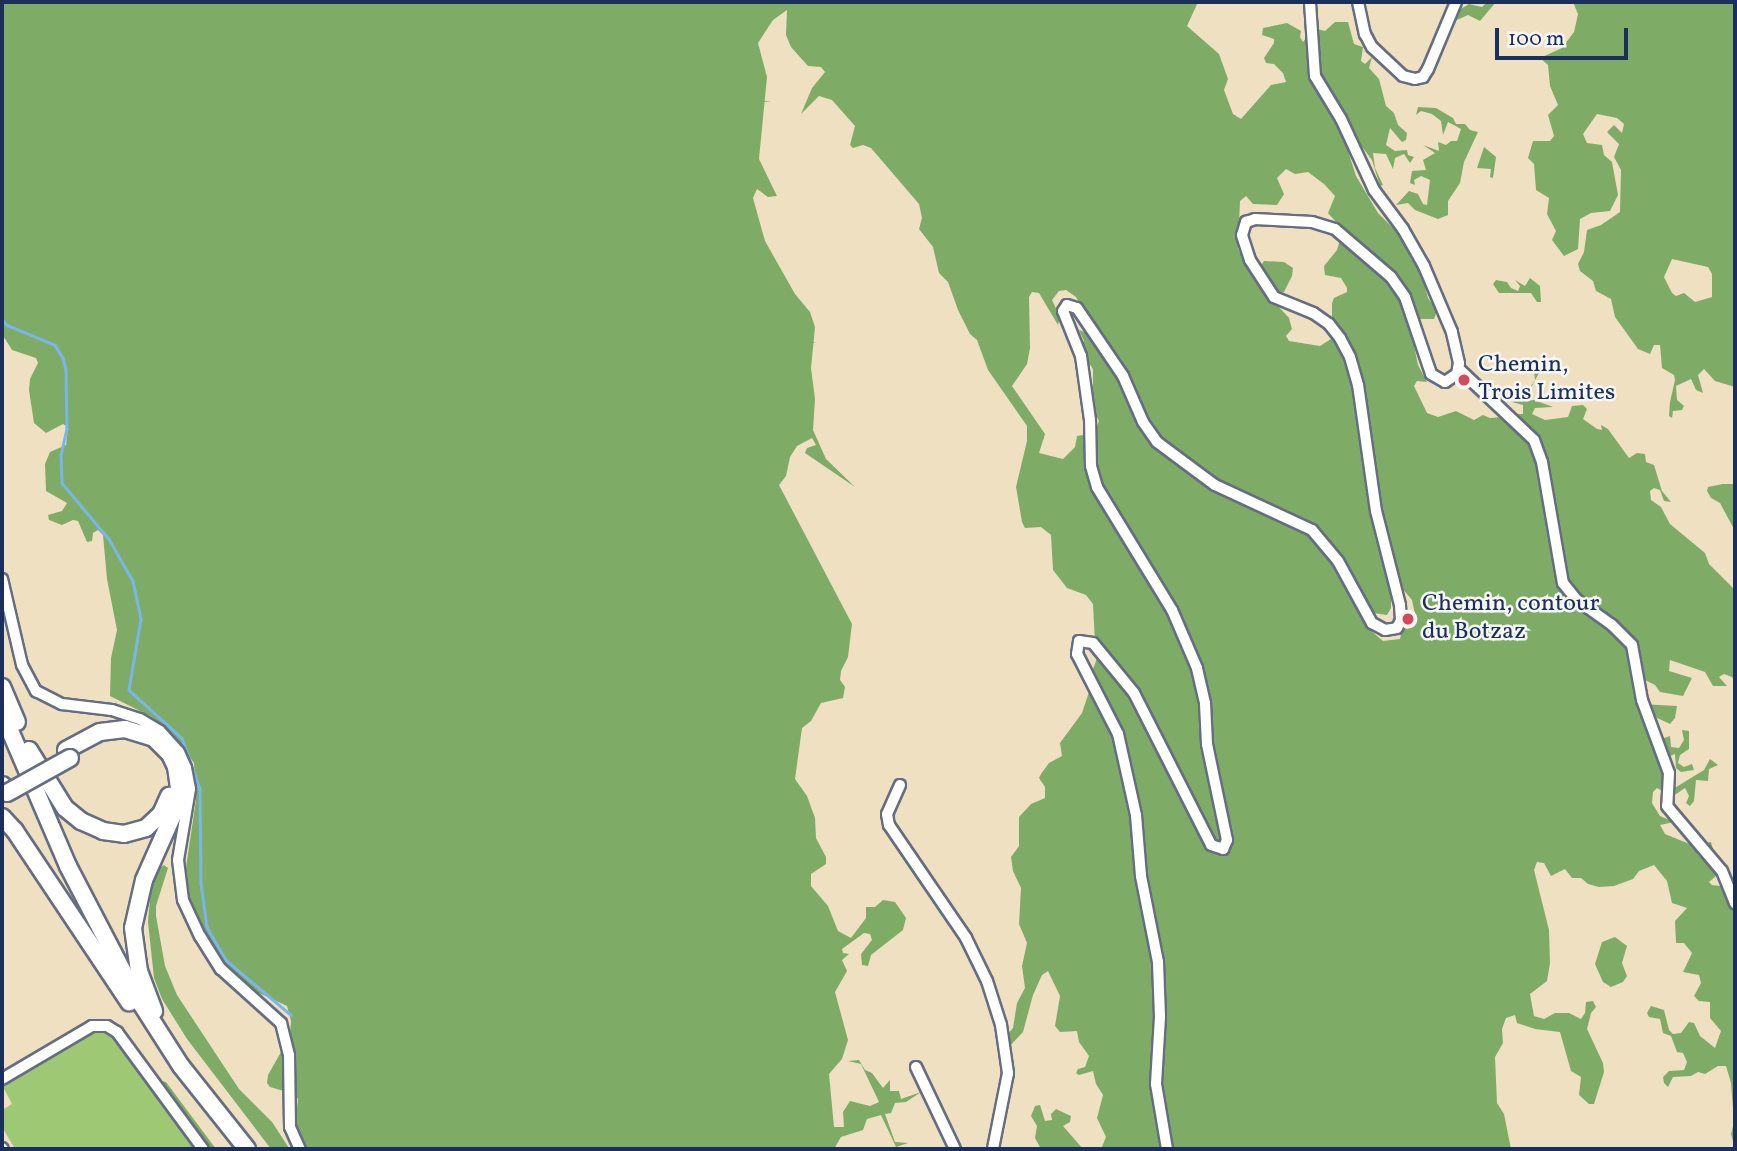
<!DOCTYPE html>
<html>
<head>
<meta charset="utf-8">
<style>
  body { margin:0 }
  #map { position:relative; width:1737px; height:1151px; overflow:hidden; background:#efe0c2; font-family:Vollkorn,serif }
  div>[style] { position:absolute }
  .green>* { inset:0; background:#9ec874 }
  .forest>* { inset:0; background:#7eac66 }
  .stream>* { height:2.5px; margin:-1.25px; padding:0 1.25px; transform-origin:1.25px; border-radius:1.25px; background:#79b6eb }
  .roads { filter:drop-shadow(2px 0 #656d81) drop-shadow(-2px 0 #656d81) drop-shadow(0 2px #656d81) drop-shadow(0 -2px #656d81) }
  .minor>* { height:10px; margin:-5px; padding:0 5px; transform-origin:5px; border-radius:5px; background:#fff }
  .highway>* { height:16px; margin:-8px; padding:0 8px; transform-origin:8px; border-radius:8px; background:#fff }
  .bridges { filter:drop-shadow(2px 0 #656d81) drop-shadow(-2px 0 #656d81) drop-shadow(0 2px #656d81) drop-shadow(0 -2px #656d81) }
  .highway-bridge>* { height:16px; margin:-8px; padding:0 8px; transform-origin:8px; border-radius:8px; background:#fff }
  .dots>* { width:19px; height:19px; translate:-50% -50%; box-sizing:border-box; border:4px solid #f6f6f2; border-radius:50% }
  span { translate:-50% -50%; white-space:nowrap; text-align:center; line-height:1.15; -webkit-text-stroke:5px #f6f6f2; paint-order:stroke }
  .poi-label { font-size:24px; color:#1b2f5e }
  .left { translate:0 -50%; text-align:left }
  .frame { position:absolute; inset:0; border:4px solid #1b2f5e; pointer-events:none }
  .scale { position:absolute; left:1495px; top:28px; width:133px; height:32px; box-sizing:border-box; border:4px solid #1b2f5e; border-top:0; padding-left:9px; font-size:21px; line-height:24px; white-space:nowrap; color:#1b2f5e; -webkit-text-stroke:5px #f6f6f2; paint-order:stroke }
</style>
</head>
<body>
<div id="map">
  <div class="green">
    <div style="clip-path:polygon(96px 1030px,114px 1037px,199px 1149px,15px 1149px,2px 1127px,2px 1110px,12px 1104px,2px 1085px)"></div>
  </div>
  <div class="forest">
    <div style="clip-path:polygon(evenodd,2px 2px,1198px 2px,1187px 26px,1219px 54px,1228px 79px,1224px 90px,1233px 114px,1241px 119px,1271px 85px,1286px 82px,1283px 73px,1274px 64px,1266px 63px,1264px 58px,1274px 43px,1274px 39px,1262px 35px,1263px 28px,1287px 23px,1301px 31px,1300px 37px,1303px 42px,1314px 28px,1325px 31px,1335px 22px,1348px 22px,1354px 44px,1363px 47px,1361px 61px,1365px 64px,1372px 57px,1369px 68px,1379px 79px,1386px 106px,1394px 113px,1398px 125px,1407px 133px,1406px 140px,1402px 142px,1390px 128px,1386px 145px,1395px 151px,1407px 150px,1408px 155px,1414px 157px,1410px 163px,1404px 154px,1395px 158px,1393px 169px,1386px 154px,1373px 153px,1375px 168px,1383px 185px,1380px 186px,1372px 160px,1354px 136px,1344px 139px,1356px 176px,1378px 213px,1402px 237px,1411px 259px,1420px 270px,1428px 298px,1437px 311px,1434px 319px,1417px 319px,1410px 326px,1418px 365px,1427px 382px,1417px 381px,1414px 386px,1427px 413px,1438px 417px,1456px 411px,1474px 420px,1483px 415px,1490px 418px,1501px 417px,1516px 430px,1513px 414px,1523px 414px,1523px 405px,1512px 402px,1525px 396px,1535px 380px,1534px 371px,1528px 366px,1530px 359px,1539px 360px,1540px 371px,1524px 401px,1534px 400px,1553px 407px,1535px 408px,1532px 414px,1545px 420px,1568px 417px,1572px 406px,1583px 405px,1587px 409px,1583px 419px,1597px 429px,1602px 430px,1601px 425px,1608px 429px,1629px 458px,1637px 453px,1645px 454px,1646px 462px,1654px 465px,1662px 491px,1671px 502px,1664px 501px,1660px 490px,1654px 488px,1650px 491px,1651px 500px,1661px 507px,1670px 524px,1705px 553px,1709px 564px,1735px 590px,1735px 683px,1732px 677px,1724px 674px,1719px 677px,1727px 686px,1713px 686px,1705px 672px,1670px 660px,1669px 671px,1692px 678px,1683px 696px,1660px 692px,1655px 685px,1645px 680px,1633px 683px,1641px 704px,1677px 706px,1675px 718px,1670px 724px,1653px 716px,1663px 744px,1664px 738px,1670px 736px,1671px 747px,1679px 748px,1684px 740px,1682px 730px,1689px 731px,1689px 749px,1680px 755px,1678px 763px,1684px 767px,1692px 764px,1694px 770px,1681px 772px,1676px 768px,1675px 754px,1665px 758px,1673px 789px,1704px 770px,1710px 759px,1718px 765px,1709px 769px,1708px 781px,1696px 780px,1694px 801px,1690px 806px,1686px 803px,1689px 796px,1685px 788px,1672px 797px,1657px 788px,1653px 792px,1652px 803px,1660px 816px,1674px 822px,1660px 825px,1665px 834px,1692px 845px,1711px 842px,1713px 849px,1700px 849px,1698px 855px,1715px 870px,1716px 876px,1709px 882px,1712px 885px,1735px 888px,1735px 902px,1732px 906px,1735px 914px,1735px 1149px,1731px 1134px,1734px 1122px,1731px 1083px,1726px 1066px,1718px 1066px,1705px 1074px,1698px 1072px,1691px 1076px,1673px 1077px,1668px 1087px,1664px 1083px,1663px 1077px,1669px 1071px,1684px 1070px,1687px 1062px,1683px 1053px,1677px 1052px,1671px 1036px,1663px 1033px,1660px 1019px,1649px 1017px,1647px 1013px,1651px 1006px,1664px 1010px,1669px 1030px,1673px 1034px,1681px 1033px,1689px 1022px,1694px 1023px,1700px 1036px,1715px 1048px,1721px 1031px,1710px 1018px,1710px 1002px,1699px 1001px,1694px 996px,1701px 983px,1699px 975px,1683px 972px,1692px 953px,1684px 943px,1676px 943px,1675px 921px,1687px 908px,1672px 903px,1667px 881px,1654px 865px,1639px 871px,1633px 879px,1614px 886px,1599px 887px,1588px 884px,1581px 878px,1572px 878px,1565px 869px,1551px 876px,1544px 863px,1537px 862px,1534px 870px,1549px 930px,1550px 963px,1547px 981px,1530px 994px,1534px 1016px,1544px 1019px,1555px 1013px,1569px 1013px,1581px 1019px,1585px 1013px,1586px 1002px,1593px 1001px,1596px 1007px,1591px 1013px,1587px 1029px,1603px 1063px,1604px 1072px,1594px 1104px,1589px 1104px,1579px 1095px,1581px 1077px,1571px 1071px,1560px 1032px,1535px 1029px,1517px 1023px,1515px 1015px,1506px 1018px,1502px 1029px,1503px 1043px,1495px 1057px,1497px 1103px,1504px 1114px,1511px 1149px,1101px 1149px,1106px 1137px,1097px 1118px,1103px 1095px,1096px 1084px,1093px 1071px,1079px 1075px,1076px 1073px,1078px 1069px,1085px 1067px,1089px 1056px,1079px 1042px,1077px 1031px,1060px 1032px,1055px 1026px,1060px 996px,1048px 971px,1042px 975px,1033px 995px,1023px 1032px,1009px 1047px,1007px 1035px,1013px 1028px,1017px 1003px,1025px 988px,1022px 966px,1027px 943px,1019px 924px,1021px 888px,1013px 871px,1011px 857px,1019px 846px,1019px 817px,1031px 804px,1045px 798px,1045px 787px,1039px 778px,1041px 774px,1049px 763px,1062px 756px,1060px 743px,1082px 713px,1089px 692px,1098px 686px,1093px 669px,1099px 653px,1095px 643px,1093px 604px,1086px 595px,1067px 588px,1053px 570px,1051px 535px,1041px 527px,1025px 528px,1022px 522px,1016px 487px,1027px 441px,1027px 426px,988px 370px,977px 340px,970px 334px,958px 310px,948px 282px,939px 273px,933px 247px,919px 229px,922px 218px,919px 204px,871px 148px,863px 145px,853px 148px,850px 145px,855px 126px,832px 100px,819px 96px,801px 114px,812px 88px,825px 72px,821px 67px,808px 66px,791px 47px,786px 35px,787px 10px,773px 20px,758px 43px,767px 77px,759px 159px,777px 196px,768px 197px,757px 189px,753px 198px,765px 241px,795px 294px,810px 312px,815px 327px,811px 368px,815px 399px,813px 430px,826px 459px,855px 487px,805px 453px,807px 448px,816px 445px,812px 438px,797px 446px,790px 457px,786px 476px,779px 485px,852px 624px,848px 657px,841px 671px,840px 680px,845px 687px,843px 698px,821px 703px,811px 721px,802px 728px,795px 779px,807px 796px,815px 818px,816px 838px,826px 857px,826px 864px,811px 874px,811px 886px,828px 906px,838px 931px,851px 938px,866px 918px,866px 907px,875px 907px,883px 900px,895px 902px,906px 918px,903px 930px,871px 955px,868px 966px,862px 965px,861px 954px,872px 940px,870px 934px,864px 933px,842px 949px,843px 953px,849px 954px,842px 960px,847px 971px,835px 992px,848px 1040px,842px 1059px,829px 1074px,834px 1127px,844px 1127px,843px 1112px,850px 1101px,870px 1106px,879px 1102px,861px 1064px,848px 1061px,859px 1060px,865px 1070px,872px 1073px,883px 1088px,890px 1080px,890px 1091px,899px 1091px,901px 1099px,921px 1092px,906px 1102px,895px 1103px,891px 1113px,885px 1114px,895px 1142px,908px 1143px,896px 1147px,881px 1115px,867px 1119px,863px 1130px,841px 1137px,834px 1149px,271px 1149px,187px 1039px,162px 999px,154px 978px,148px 922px,151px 888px,157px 870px,164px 865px,168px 868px,156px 906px,156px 916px,165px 966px,177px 995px,239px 1089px,272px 1122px,289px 1148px,293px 1145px,298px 1099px,294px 1094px,270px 1087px,267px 1083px,268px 1075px,290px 1036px,291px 1021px,287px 1006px,244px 986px,232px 975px,194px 916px,187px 900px,185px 874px,196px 800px,194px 763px,173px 734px,152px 717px,110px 696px,111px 658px,117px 630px,107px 579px,103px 535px,98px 530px,93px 533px,92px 541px,87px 542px,78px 521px,73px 520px,62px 525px,49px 520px,48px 515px,62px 511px,67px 503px,46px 491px,45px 464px,50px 452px,66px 445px,68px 427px,63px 424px,46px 433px,34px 423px,29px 390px,30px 379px,38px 363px,36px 358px,12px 350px,2px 334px,2px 2px,1286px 169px,1295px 174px,1308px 172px,1324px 184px,1335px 196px,1328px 213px,1343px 230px,1337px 250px,1324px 266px,1325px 275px,1341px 278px,1347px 288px,1347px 292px,1334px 298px,1332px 303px,1332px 318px,1340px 326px,1342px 332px,1320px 346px,1289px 341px,1286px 336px,1292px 329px,1289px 318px,1257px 283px,1257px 281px,1277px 292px,1284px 292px,1292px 276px,1293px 268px,1284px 262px,1264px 261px,1253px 277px,1238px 249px,1240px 201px,1246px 196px,1253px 204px,1277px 205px,1284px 194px,1277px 178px,1286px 169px,2px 2px,1066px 290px,1076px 297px,1092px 325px,1087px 333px,1079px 330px,1084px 341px,1081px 345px,1083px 353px,1087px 353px,1088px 362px,1093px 369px,1093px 392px,1088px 401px,1099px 421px,1092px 441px,1084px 440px,1083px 435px,1077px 436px,1075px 447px,1063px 459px,1039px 453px,1045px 434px,1012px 386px,1027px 364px,1030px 348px,1029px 297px,1032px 292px,1039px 293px,1058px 325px,1060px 317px,1052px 300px,1059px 291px,1066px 290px,2px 2px,1395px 586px,1401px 587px,1412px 600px,1416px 619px,1413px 627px,1402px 630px,1400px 639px,1383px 641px,1370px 630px,1360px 611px,1387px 615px,1391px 608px,1391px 589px,1395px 586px)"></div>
    <div style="clip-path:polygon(1487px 2px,1496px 2px,1480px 21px,1468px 15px,1457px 20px,1459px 10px,1469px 4px,1482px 7px)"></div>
    <div style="clip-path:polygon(evenodd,1573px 2px,1735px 2px,1735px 387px,1715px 381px,1704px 369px,1698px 375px,1703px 393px,1696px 390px,1691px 379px,1676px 386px,1677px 400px,1684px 406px,1682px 410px,1673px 411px,1672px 418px,1669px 416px,1670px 402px,1675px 380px,1674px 375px,1662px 368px,1660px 345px,1654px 345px,1650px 354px,1638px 349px,1615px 317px,1611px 299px,1596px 291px,1593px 281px,1580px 271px,1578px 264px,1584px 252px,1587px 230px,1601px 225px,1620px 212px,1621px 170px,1614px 157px,1619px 144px,1607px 132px,1614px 125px,1622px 133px,1624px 124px,1617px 118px,1597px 114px,1583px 134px,1587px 143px,1602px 145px,1604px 155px,1612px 162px,1618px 195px,1610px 211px,1591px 213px,1580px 219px,1578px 249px,1564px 256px,1552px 240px,1556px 231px,1547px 214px,1549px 198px,1536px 190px,1534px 164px,1528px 158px,1533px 141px,1550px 141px,1554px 136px,1548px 115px,1558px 105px,1550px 86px,1548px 65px,1540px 58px,1562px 48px,1574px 32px,1578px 14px,1573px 2px,1672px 259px,1708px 267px,1712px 274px,1712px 297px,1695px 302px,1684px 293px,1676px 296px,1672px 293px,1664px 277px,1672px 259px)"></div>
    <div style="clip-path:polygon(1418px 107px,1436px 108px,1453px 118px,1456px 124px,1465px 124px,1470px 130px,1478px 132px,1464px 162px,1460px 183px,1448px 201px,1448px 215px,1438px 219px,1415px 210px,1408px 203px,1396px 205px,1409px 191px,1418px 194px,1423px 204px,1427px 205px,1430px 180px,1421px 176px,1414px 180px,1415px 185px,1410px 183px,1412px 171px,1426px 170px,1423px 160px,1435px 153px,1423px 145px,1439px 151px,1438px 142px,1446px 145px,1451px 141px,1457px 141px,1461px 129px,1448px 122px,1443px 135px,1441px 121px,1432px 114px,1421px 111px,1416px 115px)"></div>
    <div style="clip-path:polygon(1484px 147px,1496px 157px,1493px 178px,1490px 177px,1491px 169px,1477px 168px)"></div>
    <div style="clip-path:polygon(1530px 278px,1540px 286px,1541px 302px,1537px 302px,1531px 293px,1499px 293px,1493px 284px,1496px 280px,1507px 282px,1511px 288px,1518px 291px,1520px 286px,1515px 280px,1525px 286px)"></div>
    <div style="clip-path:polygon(1723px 484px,1735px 484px,1735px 531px,1720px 503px,1711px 498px,1707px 491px,1708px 487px)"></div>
    <div style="clip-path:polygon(1615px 937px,1627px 946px,1622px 963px,1627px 976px,1623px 982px,1611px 987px,1603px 982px,1595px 964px,1602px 942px)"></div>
    <div style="clip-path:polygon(161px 1081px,166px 1082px,216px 1149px,211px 1149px,199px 1136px)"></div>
    <div style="clip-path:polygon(1040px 1105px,1045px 1121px,1052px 1120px,1051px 1114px,1056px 1109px,1071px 1116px,1070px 1122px,1063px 1126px,1083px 1149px,1041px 1149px,1035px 1138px,1037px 1126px,1031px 1116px,1035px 1106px)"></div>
  </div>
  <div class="stream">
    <div style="left:2px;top:319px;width:8px;rotate:50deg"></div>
    <div style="left:7px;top:325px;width:52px;rotate:22.6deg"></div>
    <div style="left:55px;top:345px;width:15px;rotate:58deg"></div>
    <div style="left:63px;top:358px;width:11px;rotate:75deg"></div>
    <div style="left:66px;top:369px;width:60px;rotate:89deg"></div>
    <div style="left:67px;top:429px;width:26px;rotate:103deg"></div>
    <div style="left:61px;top:454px;width:29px;rotate:88deg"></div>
    <div style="left:62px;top:483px;width:73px;rotate:50deg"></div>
    <div style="left:109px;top:539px;width:48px;rotate:60.3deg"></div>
    <div style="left:133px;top:581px;width:39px;rotate:78deg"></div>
    <div style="left:141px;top:619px;width:72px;rotate:99.6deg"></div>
    <div style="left:129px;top:690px;width:72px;rotate:42.2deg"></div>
    <div style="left:182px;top:738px;width:54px;rotate:70.6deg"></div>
    <div style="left:200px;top:789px;width:94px;rotate:89.4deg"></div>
    <div style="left:201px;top:883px;width:44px;rotate:82.2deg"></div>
    <div style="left:207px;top:927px;width:38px;rotate:60deg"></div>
    <div style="left:226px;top:960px;width:85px;rotate:40.2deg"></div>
  </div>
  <div class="roads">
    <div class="minor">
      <div style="left:1358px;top:2px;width:33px;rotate:78deg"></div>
      <div style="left:1365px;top:34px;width:15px;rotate:62deg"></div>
      <div style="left:1372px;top:47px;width:42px;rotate:43.1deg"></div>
      <div style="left:1403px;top:76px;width:12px;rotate:14deg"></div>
      <div style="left:1415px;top:79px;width:8px;rotate:-14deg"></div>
      <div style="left:1423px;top:77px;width:9px;rotate:-58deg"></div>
      <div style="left:1428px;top:69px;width:73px;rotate:-67.3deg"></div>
      <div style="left:1459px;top:369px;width:103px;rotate:43.4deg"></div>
      <div style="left:1534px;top:440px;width:23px;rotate:70deg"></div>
      <div style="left:1542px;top:462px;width:123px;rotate:80.2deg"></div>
      <div style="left:1563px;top:583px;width:22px;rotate:51deg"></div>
      <div style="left:1577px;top:600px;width:43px;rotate:35.5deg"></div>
      <div style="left:1612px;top:625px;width:28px;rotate:45deg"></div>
      <div style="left:1632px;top:645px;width:56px;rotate:79.7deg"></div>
      <div style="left:1642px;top:700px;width:78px;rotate:69.7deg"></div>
      <div style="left:1669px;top:773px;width:33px;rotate:93deg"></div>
      <div style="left:1667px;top:806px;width:85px;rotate:49.8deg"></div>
      <div style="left:1722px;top:871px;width:35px;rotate:68deg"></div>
      <div style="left:2px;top:579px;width:88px;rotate:76.9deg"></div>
      <div style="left:22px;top:665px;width:30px;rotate:62deg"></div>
      <div style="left:36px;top:691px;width:29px;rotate:27deg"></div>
      <div style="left:62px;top:704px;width:50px;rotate:6.8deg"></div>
      <div style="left:112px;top:710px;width:29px;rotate:18deg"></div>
      <div style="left:140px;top:719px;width:23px;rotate:31deg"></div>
      <div style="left:160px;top:731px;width:28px;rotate:48deg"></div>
      <div style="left:179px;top:752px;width:17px;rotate:66deg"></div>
      <div style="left:186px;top:768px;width:21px;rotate:79deg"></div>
      <div style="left:190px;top:789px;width:72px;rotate:99.6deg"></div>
      <div style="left:178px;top:860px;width:40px;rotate:82.9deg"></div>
      <div style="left:183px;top:900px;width:40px;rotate:65deg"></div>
      <div style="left:200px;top:936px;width:39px;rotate:58deg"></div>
      <div style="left:221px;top:969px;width:81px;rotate:42deg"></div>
      <div style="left:281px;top:1023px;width:33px;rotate:76deg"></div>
      <div style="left:289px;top:1055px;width:72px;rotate:89.2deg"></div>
      <div style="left:290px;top:1127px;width:24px;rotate:66deg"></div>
      <div style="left:900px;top:785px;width:32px;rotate:114deg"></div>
      <div style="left:887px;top:814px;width:11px;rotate:80deg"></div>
      <div style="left:889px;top:825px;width:137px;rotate:55.7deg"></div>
      <div style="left:966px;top:938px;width:48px;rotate:64deg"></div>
      <div style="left:987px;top:981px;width:46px;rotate:72.3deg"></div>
      <div style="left:1001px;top:1025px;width:49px;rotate:81.7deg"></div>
      <div style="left:1008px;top:1073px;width:77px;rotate:101.2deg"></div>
      <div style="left:916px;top:1067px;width:91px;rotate:64.6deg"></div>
      <div style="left:2px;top:1079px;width:104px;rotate:-30.5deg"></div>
      <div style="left:92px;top:1026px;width:15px"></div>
      <div style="left:107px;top:1026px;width:12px;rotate:31deg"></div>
      <div style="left:117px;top:1032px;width:145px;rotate:53.7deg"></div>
      <div style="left:2px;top:1148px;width:1px;rotate:45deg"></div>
      <div style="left:1167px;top:1149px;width:66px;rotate:-99.6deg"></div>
      <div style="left:1156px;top:1084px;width:67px;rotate:-86.6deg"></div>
      <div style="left:1160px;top:1017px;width:55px;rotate:-92.1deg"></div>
      <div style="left:1158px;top:962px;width:88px;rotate:-101.2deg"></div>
      <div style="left:1141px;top:876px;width:61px;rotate:-94.7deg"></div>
      <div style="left:1136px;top:815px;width:83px;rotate:-102.5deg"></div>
      <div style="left:1118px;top:734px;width:90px;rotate:-117.1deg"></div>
      <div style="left:1077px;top:654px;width:13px;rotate:-81deg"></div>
      <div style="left:1079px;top:641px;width:14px;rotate:8deg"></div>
      <div style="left:1093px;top:643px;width:65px;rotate:50.6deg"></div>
      <div style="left:1134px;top:693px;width:170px;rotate:63.1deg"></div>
      <div style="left:1211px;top:845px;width:13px;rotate:18deg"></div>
      <div style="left:1223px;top:849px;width:10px;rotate:-66deg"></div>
      <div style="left:1227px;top:840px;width:98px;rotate:-101.8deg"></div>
      <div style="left:1207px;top:744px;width:41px;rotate:-92.8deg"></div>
      <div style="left:1205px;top:703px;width:36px;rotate:-103deg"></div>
      <div style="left:1197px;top:668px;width:63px;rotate:-113.3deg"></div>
      <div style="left:1172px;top:610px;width:144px;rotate:-121.4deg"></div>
      <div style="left:1097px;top:487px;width:22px;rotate:-106deg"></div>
      <div style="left:1091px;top:466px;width:46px;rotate:-91.2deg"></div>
      <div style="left:1090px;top:420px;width:65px;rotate:-98deg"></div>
      <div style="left:1081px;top:356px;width:48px;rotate:-111.8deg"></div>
      <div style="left:1063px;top:311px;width:7px;rotate:-56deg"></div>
      <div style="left:1067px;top:305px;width:10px;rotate:17deg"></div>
      <div style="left:1077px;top:308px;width:82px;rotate:55.9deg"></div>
      <div style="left:1123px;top:376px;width:50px;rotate:66.5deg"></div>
      <div style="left:1143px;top:422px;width:24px;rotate:55deg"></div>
      <div style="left:1157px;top:442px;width:72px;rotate:36.6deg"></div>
      <div style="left:1215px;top:485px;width:107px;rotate:24.9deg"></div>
      <div style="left:1312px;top:530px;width:40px;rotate:50deg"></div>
      <div style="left:1338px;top:561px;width:71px;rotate:61.3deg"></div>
      <div style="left:1372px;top:623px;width:15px;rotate:28deg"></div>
      <div style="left:1385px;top:630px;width:12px;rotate:-9deg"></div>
      <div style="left:1397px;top:628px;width:9px;rotate:-63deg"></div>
      <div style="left:1401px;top:620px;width:15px;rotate:-94deg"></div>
      <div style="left:1400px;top:605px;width:97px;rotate:-104.3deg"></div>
      <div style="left:1376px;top:511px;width:127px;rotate:-98.1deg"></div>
      <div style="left:1358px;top:385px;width:29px;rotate:-106deg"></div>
      <div style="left:1350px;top:357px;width:21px;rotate:-118deg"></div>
      <div style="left:1340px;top:338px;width:18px;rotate:-128deg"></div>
      <div style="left:1329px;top:324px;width:19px;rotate:-145deg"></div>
      <div style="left:1313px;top:313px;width:42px;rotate:-157.7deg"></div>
      <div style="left:1274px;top:297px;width:44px;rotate:-123deg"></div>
      <div style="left:1250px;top:260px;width:26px;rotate:-108deg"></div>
      <div style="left:1242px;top:235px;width:14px;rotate:-73deg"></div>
      <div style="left:1246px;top:222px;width:9px;rotate:-18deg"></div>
      <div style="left:1255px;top:219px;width:57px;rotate:3deg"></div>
      <div style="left:1312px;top:222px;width:24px;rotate:17deg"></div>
      <div style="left:1335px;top:229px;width:74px;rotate:40.6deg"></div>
      <div style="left:1391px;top:277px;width:24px;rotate:55deg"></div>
      <div style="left:1405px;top:297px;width:81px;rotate:71.3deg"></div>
      <div style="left:1431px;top:374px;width:16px;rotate:30deg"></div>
      <div style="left:1445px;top:382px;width:14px;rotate:-34deg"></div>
      <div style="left:1457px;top:374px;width:11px;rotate:-80deg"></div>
      <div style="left:1459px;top:363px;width:32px;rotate:-103deg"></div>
      <div style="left:1452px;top:332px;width:72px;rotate:-113deg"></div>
      <div style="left:1424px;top:266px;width:43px;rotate:-119.6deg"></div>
      <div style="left:1403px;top:229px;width:49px;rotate:-126.6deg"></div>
      <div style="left:1374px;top:190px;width:78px;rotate:-114.9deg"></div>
      <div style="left:1341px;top:119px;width:50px;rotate:-121.2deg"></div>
      <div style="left:1315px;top:76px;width:74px;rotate:-93.9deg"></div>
    </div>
    <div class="highway">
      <div style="left:2px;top:687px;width:38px;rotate:67deg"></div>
      <div style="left:2px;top:712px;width:168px;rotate:66.8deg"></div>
      <div style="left:68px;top:866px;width:141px;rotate:62.5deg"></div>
      <div style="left:133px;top:991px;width:89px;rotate:57.4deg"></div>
      <div style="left:181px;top:1066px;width:106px;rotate:51.5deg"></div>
      <div style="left:29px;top:750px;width:68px;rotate:58.2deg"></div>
      <div style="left:65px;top:808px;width:21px;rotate:39deg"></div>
      <div style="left:81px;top:821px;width:24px;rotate:24deg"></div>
      <div style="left:103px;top:831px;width:21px;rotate:8deg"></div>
      <div style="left:124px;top:834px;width:23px;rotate:-15deg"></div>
      <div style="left:146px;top:828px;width:21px;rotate:-43deg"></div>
      <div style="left:161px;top:814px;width:20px;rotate:-66deg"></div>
      <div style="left:66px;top:750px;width:38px;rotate:-28deg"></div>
      <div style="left:100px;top:732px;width:25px;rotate:-7deg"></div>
      <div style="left:125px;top:729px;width:30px;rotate:17deg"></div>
      <div style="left:154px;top:738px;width:23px;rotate:45deg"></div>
      <div style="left:170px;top:754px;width:14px;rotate:65deg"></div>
      <div style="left:176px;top:767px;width:21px;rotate:82deg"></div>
      <div style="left:179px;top:788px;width:20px;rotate:99deg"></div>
      <div style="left:176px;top:808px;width:79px;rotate:114deg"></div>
      <div style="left:144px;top:880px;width:49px;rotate:102.9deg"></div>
      <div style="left:133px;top:928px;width:43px;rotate:82.1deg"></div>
      <div style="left:139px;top:971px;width:43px;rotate:69.4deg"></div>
      <div style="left:2px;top:786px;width:1px;rotate:-45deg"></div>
      <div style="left:2px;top:817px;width:19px;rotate:47deg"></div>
      <div style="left:15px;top:831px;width:206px;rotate:56.3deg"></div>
    </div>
  </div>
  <div class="bridges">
    <div class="highway-bridge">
      <div style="left:7px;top:793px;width:72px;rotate:-29.1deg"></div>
    </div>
  </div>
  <div class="dots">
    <div style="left:1464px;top:380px;background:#d1495b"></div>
    <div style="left:1408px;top:619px;background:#d1495b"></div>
  </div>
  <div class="poi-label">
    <span class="left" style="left:1478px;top:380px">Chemin,<br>Trois Limites</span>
    <span class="left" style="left:1422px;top:619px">Chemin, contour<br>du Botzaz</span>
  </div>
  <div class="frame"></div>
  <div class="scale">100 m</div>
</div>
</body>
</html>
